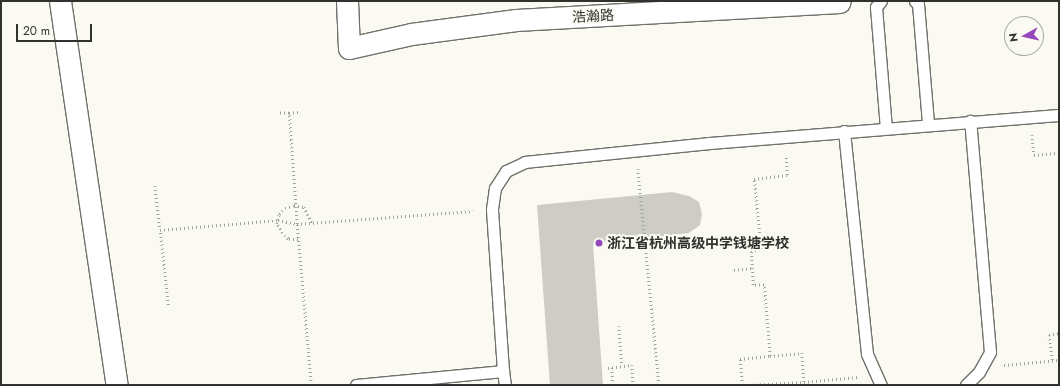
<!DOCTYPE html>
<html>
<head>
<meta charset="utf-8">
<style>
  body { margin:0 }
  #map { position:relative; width:1060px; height:386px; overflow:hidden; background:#fbfaf2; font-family:Jost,"Noto Sans SC",sans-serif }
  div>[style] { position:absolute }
  .building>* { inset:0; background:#cdcdc5 }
  .path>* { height:2.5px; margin-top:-1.25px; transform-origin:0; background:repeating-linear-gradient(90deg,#a3a39d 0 1px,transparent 0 4px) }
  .roads { filter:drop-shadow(1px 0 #71706a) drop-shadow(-1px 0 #71706a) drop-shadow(0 1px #71706a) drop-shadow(0 -1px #71706a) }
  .lane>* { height:11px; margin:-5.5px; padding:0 5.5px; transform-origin:5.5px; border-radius:5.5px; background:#fff }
  .street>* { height:21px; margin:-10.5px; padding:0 10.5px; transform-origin:10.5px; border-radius:10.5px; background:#fff }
  .dots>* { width:11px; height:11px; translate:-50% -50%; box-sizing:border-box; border:2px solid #fbfaf2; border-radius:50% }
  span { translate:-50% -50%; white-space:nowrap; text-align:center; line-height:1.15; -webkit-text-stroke:4px #fbfaf2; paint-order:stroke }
  .street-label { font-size:14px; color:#31312e }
  .poi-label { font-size:14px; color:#31312e; font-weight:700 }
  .left { translate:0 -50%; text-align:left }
  .frame { position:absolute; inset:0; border:2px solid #31312e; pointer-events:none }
  .north { position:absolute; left:1004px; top:16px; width:40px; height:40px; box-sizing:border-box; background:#fbfaf2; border:1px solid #aaaaa4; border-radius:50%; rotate:262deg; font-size:11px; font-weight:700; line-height:16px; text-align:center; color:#31312e }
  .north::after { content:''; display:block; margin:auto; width:14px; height:18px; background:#9548b9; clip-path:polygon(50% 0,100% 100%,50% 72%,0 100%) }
  .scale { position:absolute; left:16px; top:24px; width:76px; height:18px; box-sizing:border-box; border:2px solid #31312e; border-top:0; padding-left:5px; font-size:12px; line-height:14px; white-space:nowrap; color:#31312e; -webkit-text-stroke:3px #fbfaf2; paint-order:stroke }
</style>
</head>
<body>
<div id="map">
  <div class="building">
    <div style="clip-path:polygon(672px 192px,689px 196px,699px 202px,702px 214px,700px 225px,689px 233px,593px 244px,603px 385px,550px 385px,537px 205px)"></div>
  </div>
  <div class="path">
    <div style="left:289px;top:113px;width:9px;rotate:-6deg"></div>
    <div style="left:1032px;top:135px;width:20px;rotate:84deg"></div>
    <div style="left:1034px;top:155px;width:25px;rotate:-5deg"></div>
    <div style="left:638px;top:169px;width:217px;rotate:84.4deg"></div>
    <div style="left:155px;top:186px;width:44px;rotate:83.5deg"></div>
    <div style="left:298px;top:240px;width:10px;rotate:-174deg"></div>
    <div style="left:288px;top:239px;width:8px;rotate:-135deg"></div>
    <div style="left:282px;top:233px;width:10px;rotate:-119deg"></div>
    <div style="left:277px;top:224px;width:10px;rotate:-79deg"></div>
    <div style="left:279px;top:214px;width:8px;rotate:-45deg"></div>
    <div style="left:285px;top:208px;width:9px;rotate:-18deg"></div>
    <div style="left:294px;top:205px;width:10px;rotate:11deg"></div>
    <div style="left:304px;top:207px;width:18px;rotate:63deg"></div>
    <div style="left:734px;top:270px;width:18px;rotate:-6deg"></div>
    <div style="left:168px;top:305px;width:75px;rotate:-96.1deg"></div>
    <div style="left:160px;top:230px;width:118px;rotate:-4.8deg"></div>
    <div style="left:278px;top:220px;width:19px;rotate:12deg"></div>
    <div style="left:297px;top:224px;width:111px;rotate:-94.1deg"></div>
    <div style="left:289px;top:113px;width:11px;rotate:180deg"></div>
    <div style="left:619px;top:326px;width:40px;rotate:85.7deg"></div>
    <div style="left:770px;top:356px;width:32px;rotate:-5deg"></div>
    <div style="left:802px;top:353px;width:29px;rotate:86deg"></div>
    <div style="left:804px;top:382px;width:54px;rotate:-5.3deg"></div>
    <div style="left:1052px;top:360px;width:25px;rotate:-97deg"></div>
    <div style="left:1049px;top:335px;width:10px;rotate:-11deg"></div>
    <div style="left:1004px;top:365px;width:55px;rotate:-5.2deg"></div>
    <div style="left:608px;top:368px;width:24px;rotate:-7deg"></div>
    <div style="left:632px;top:365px;width:20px;rotate:87deg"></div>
    <div style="left:612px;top:368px;width:17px;rotate:87deg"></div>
    <div style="left:311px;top:385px;width:162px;rotate:-95deg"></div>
    <div style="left:297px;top:224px;width:176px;rotate:-4.2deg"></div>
    <div style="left:742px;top:385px;width:26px;rotate:-94deg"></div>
    <div style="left:740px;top:359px;width:30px;rotate:-6deg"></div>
    <div style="left:770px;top:356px;width:71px;rotate:-94.8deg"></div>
    <div style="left:764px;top:285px;width:11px;rotate:180deg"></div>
    <div style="left:753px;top:285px;width:34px;rotate:-93deg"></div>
    <div style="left:751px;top:251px;width:10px;rotate:-11deg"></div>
    <div style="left:761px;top:249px;width:70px;rotate:-95.7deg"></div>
    <div style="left:754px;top:179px;width:33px;rotate:-7deg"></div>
    <div style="left:787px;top:175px;width:20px;rotate:-93deg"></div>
    <div style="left:748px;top:385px;width:56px;rotate:-3.1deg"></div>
  </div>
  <div class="roads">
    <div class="lane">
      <div style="left:881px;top:1px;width:8px;rotate:130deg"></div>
      <div style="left:876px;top:7px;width:121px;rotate:85.3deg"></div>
      <div style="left:915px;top:1px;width:4px;rotate:45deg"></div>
      <div style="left:918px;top:4px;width:120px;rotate:85.2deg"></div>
      <div style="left:844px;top:131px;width:224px;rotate:84.1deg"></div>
      <div style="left:867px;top:354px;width:34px;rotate:66deg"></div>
      <div style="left:503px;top:371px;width:14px;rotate:82deg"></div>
      <div style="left:356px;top:385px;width:148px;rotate:-5.4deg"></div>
      <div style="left:503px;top:371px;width:162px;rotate:-93.9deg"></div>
      <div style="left:492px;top:209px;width:21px;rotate:-82deg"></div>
      <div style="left:495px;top:188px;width:20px;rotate:-57deg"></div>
      <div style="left:506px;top:171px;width:21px;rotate:-25deg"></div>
      <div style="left:525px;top:162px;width:185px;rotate:-5.9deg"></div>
      <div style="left:709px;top:143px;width:351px;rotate:-4.6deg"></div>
      <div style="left:966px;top:385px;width:18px;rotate:-45deg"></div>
      <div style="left:979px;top:372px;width:23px;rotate:-61deg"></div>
      <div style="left:990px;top:352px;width:232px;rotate:-94.9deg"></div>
    </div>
    <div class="street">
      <div style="left:60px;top:1px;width:388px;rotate:81.6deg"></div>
      <div style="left:347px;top:1px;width:47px;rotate:87.6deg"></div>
      <div style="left:349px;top:48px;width:64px;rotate:-12.7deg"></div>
      <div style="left:411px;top:34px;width:106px;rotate:-7.6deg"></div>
      <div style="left:516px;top:20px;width:324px;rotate:-3.2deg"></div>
    </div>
  </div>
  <div class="dots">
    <div style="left:599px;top:243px;background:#9548b9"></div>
  </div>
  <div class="street-label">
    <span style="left:593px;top:16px;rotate:-3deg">浩瀚路</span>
  </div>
  <div class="poi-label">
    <span class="left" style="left:607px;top:243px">浙江省杭州高级中学钱塘学校</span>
  </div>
  <div class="frame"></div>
  <div class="north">N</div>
  <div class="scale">20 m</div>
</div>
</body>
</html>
